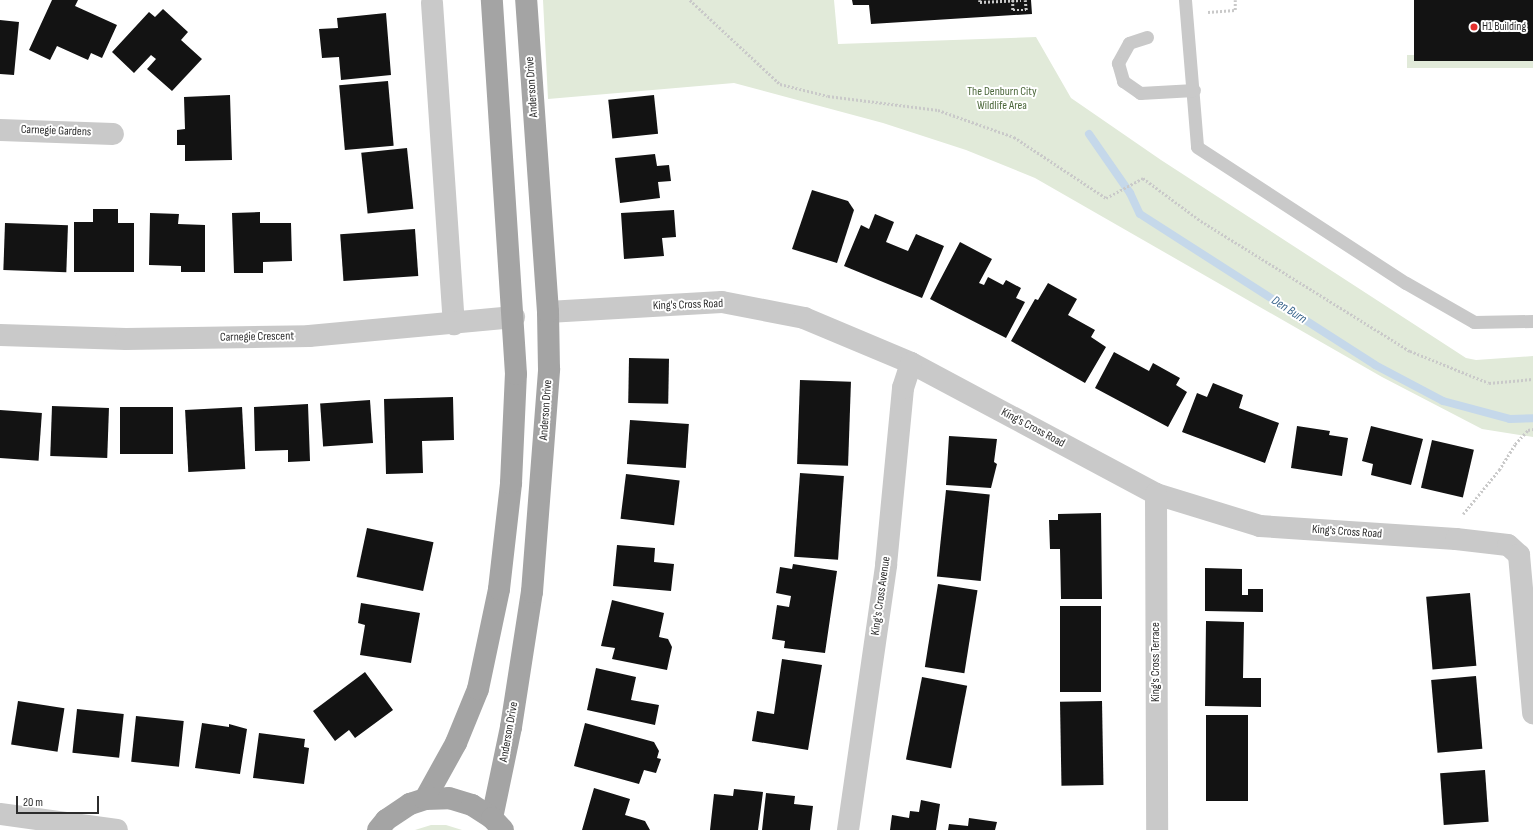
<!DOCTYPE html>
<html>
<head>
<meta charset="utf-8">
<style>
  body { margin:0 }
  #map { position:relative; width:1533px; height:830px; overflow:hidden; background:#fff; font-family:"Sofia Sans Condensed",sans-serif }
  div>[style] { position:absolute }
  .green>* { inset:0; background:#e1ead9; transform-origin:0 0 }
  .stream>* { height:8px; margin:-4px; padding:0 4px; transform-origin:4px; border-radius:4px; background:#c5d8ea }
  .building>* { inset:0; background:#131313; transform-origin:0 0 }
  .path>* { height:2.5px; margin-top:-1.25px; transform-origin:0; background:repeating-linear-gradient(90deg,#c9c9c9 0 2px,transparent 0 4px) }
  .service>* { height:13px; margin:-6.5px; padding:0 6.5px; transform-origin:6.5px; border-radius:6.5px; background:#c9c9c9 }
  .minor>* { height:22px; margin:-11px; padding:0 11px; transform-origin:11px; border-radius:11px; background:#c9c9c9 }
  .tertiary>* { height:22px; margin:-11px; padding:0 11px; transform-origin:11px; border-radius:11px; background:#c9c9c9 }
  .primary>* { height:22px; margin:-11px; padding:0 11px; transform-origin:11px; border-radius:11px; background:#a4a4a4 }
  .dots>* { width:11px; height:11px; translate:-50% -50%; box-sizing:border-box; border:2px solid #fff; border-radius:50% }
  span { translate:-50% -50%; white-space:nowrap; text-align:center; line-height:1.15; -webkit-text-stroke:4px #fff; paint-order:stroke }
  .poi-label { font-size:12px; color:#2c2c2c }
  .left { translate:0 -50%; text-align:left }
  .street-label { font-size:12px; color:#2c2c2c }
  .park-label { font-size:12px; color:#4b673a }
  .water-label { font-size:13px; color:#3b668d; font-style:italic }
  .scale { position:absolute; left:16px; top:796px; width:83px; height:18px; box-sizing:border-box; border:2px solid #2c2c2c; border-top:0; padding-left:5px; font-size:12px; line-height:14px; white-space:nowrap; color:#2c2c2c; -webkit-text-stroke:3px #fff; paint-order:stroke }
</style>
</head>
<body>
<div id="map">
  <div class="green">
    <div style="clip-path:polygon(543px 0,834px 0,838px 44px,1036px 37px,1071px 98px,1161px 160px,1466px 358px,1476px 360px,1533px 356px,1533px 437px,1482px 429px,1382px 377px,1035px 178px,966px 150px,883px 123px,734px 83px,548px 99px)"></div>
    <div style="left:1533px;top:55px;width:13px;height:126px;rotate:90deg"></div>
    <div style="clip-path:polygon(431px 825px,446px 825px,462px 830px,415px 830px)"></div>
  </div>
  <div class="stream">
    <div style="left:1089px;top:134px;width:72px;rotate:55.2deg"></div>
    <div style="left:1130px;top:193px;width:23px;rotate:65deg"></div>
    <div style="left:1140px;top:214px;width:279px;rotate:32.7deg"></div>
    <div style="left:1375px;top:365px;width:77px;rotate:27.9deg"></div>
    <div style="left:1443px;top:401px;width:69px;rotate:15deg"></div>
    <div style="left:1510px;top:419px;width:23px;rotate:-2deg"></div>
  </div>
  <div class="building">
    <div style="clip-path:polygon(52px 0,78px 0,75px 6px,117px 25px,102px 58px,91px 53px,88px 60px,57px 46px,50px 60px,29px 50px)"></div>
    <div style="clip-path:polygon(852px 0,1031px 0,1032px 14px,871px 24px,869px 5px,853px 5px)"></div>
    <div style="left:1414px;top:0;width:119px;height:61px"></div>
    <div style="clip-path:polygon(163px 9px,188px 32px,181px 40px,202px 59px,172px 91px,147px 69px,156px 59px,151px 55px,134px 73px,112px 52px,149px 12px,155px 17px)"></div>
    <div style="clip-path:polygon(386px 13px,391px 75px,341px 80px,339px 57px,322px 58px,319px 29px,338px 28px,337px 18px)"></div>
    <div style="clip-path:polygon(0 20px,19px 22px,14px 75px,0 74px)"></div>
    <div style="left:388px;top:81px;width:65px;height:49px;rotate:85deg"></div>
    <div style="clip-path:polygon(230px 95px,232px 160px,185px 161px,185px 145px,177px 145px,177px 130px,185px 129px,184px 97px)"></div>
    <div style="left:654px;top:95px;width:39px;height:46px;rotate:84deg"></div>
    <div style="left:407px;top:148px;width:61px;height:46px;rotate:84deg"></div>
    <div style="clip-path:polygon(655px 154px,657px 166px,669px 165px,671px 181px,658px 182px,660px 198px,620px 203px,615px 158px)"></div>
    <div style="clip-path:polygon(812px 190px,848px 201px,854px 210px,837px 263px,792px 249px)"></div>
    <div style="clip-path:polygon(93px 209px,118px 209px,118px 223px,134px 223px,134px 272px,74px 272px,74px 222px,93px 222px)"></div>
    <div style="clip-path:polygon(674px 210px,676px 237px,662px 238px,664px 256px,624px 259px,621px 213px)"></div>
    <div style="clip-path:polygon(260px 212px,260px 223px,291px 223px,292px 261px,263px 262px,263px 273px,234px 273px,232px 213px)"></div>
    <div style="clip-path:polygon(150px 213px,179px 214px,178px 224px,205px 225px,205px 272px,181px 272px,181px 266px,149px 265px)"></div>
    <div style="clip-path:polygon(875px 214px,894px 222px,886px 242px,908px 251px,916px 234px,944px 246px,922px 298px,844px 266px,861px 225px,869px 229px)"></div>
    <div style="left:5px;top:223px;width:63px;height:47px;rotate:2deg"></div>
    <div style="left:415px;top:229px;width:47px;height:75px;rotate:86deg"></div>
    <div style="clip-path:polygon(960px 242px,992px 259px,979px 283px,984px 285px,988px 277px,1003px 285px,1006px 280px,1021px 288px,1016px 298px,1025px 302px,1006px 338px,930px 299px)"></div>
    <div style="clip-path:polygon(1048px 283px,1077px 299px,1068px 315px,1095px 330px,1091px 337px,1106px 347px,1085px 383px,1011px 341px,1035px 299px,1038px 300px)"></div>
    <div style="clip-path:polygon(1114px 352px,1149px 371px,1153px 363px,1180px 378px,1176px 385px,1187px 392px,1168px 427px,1095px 388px)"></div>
    <div style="left:629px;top:358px;width:40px;height:45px;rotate:1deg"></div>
    <div style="left:800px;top:380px;width:51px;height:84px;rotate:2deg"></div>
    <div style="clip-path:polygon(1213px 383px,1243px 395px,1239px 408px,1279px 423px,1265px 463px,1182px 432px,1197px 393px,1207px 397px)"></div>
    <div style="clip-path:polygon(453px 397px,454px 440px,422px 441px,423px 473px,386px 474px,384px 399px)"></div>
    <div style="left:370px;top:400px;width:43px;height:50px;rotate:86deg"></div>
    <div style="clip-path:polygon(308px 404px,310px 461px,288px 462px,288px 450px,255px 451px,254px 407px)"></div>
    <div style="left:52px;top:406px;width:57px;height:50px;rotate:2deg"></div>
    <div style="left:120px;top:407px;width:53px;height:47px"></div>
    <div style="left:242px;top:407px;width:62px;height:57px;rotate:87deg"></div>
    <div style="left:0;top:410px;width:42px;height:48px;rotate:4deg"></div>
    <div style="left:630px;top:420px;width:59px;height:44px;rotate:4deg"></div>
    <div style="clip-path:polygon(1297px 426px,1330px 431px,1329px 435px,1348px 438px,1342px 476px,1291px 468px)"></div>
    <div style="clip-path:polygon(1371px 426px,1423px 439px,1411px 485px,1371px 475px,1373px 464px,1362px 461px)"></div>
    <div style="clip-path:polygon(949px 436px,997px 439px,994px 462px,997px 464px,991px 488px,946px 485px)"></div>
    <div style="left:1432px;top:440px;width:43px;height:49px;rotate:13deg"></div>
    <div style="left:800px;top:473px;width:44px;height:84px;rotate:4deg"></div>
    <div style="left:626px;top:474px;width:54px;height:45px;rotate:7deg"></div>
    <div style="left:946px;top:490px;width:44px;height:87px;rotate:6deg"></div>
    <div style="clip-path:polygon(1101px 513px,1102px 599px,1061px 599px,1060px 549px,1050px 549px,1049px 520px,1058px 520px,1058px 514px)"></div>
    <div style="left:367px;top:528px;width:68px;height:50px;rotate:12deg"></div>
    <div style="clip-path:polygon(617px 545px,655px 548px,654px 562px,674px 564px,671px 591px,613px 586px)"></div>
    <div style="clip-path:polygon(793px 564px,837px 571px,825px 653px,784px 648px,785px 641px,772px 639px,777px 605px,789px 607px,791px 596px,776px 593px,780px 567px,792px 569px)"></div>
    <div style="clip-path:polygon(1205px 568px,1242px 569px,1242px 595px,1248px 595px,1248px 589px,1263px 589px,1263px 612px,1205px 611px)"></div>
    <div style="left:938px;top:584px;width:40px;height:84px;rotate:9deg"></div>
    <div style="left:1470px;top:593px;width:73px;height:44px;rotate:85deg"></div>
    <div style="clip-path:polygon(612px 600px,664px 613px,659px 637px,668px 639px,672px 647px,667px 670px,612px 659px,615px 648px,601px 646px)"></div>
    <div style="clip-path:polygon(361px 603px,420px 613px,411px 663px,360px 655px,365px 625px,358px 623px)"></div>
    <div style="left:1060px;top:606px;width:41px;height:86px"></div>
    <div style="clip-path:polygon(1206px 621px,1244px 622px,1243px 678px,1261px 678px,1261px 707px,1205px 706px)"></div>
    <div style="clip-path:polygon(782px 659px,822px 665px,808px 750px,752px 741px,757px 711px,774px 714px)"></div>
    <div style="clip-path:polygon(596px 668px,636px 677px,631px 700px,659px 705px,655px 725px,587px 710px)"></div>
    <div style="clip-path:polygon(365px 672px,393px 710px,355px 738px,349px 730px,335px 741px,313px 711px)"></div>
    <div style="left:1476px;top:676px;width:73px;height:45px;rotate:85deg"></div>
    <div style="left:922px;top:677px;width:46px;height:84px;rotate:11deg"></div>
    <div style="left:18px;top:701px;width:47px;height:44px;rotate:9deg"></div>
    <div style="left:1102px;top:701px;width:84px;height:42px;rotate:89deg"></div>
    <div style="left:77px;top:709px;width:47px;height:44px;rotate:6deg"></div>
    <div style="left:1206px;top:715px;width:42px;height:86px"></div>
    <div style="left:136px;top:716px;width:48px;height:46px;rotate:6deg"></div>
    <div style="clip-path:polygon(202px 723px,229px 727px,229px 724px,247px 729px,240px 774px,195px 768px)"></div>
    <div style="clip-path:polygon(585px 723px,654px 742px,659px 751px,657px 758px,661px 759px,656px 773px,644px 770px,639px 784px,574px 766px)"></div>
    <div style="clip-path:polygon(259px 733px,305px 739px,304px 747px,309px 748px,304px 784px,253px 778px)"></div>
    <div style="left:1485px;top:770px;width:52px;height:45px;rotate:86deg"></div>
    <div style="clip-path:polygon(594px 788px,630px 799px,625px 815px,645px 821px,650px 830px,582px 830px)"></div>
    <div style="clip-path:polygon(734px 789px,763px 792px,758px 830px,710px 830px,714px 794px,733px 796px)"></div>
    <div style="clip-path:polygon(766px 793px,795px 796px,794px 804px,813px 806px,810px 830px,762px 830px)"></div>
    <div style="clip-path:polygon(921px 800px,940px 804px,936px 830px,890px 830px,892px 815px,909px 818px,910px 811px,919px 812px)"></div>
    <div style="clip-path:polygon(969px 818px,997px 822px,995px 830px,948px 830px,949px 824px,968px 826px)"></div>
  </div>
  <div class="path">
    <div style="left:690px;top:0;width:123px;rotate:43deg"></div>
    <div style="left:780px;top:84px;width:49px;rotate:14deg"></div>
    <div style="left:828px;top:96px;width:111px;rotate:7.3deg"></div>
    <div style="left:938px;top:110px;width:81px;rotate:19.6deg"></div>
    <div style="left:1014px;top:137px;width:110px;rotate:33.5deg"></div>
    <div style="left:1106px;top:198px;width:42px;rotate:-28.4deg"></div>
    <div style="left:1143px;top:178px;width:72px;rotate:36.6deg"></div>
    <div style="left:1201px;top:221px;width:246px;rotate:31.9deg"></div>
    <div style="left:1410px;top:351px;width:85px;rotate:22.1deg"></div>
    <div style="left:1489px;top:383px;width:44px;rotate:-5.2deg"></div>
    <div style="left:980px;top:0;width:2px;rotate:90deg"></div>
    <div style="left:980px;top:2px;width:41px;rotate:-2.8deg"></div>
    <div style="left:1013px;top:0;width:10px;rotate:90deg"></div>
    <div style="left:1013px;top:10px;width:13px"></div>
    <div style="left:1026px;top:10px;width:10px;rotate:-96deg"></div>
    <div style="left:1208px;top:12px;width:27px;rotate:-4deg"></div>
    <div style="left:1235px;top:10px;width:10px;rotate:-90deg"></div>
    <div style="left:1463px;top:514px;width:57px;rotate:-50.7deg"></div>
    <div style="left:1499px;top:470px;width:31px;rotate:-58deg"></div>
    <div style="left:1515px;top:444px;width:19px;rotate:-47deg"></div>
    <div style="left:1528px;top:430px;width:5px;rotate:-11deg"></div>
  </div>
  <div class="service">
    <div style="left:1185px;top:0;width:147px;rotate:85.3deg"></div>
    <div style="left:1197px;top:147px;width:249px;rotate:33.1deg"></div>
    <div style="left:1406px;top:283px;width:78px;rotate:29.8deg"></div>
    <div style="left:1474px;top:322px;width:59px;rotate:-1deg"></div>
    <div style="left:1147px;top:37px;width:19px;rotate:162deg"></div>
    <div style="left:1129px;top:43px;width:23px;rotate:119deg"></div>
    <div style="left:1118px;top:63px;width:19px;rotate:74deg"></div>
    <div style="left:1123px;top:81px;width:21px;rotate:35deg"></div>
    <div style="left:1140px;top:93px;width:54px;rotate:-3.2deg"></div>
  </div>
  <div class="minor">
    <div style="left:432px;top:3px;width:322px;rotate:86.1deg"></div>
    <div style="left:0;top:130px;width:113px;rotate:2deg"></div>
    <div style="left:548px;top:312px;width:174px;rotate:-3.3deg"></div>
    <div style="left:722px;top:302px;width:84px;rotate:11deg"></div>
    <div style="left:804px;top:318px;width:116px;rotate:22.8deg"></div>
    <div style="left:911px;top:363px;width:278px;rotate:28.1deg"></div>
    <div style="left:1156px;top:494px;width:109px;rotate:17.1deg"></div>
    <div style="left:1260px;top:526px;width:196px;rotate:3.8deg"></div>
    <div style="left:1456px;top:539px;width:52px;rotate:6.6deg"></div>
    <div style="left:1508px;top:545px;width:15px;rotate:42deg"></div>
    <div style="left:1519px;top:555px;width:159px;rotate:84.9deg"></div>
    <div style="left:0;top:335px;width:126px;rotate:1.8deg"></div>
    <div style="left:126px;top:339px;width:183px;rotate:-0.9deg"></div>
    <div style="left:309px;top:336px;width:206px;rotate:-5.3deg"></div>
    <div style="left:1156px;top:494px;width:336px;rotate:89.8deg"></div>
    <div style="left:848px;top:830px;width:268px;rotate:-81.8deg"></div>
    <div style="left:886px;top:565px;width:178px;rotate:-84.5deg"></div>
    <div style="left:903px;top:388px;width:26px;rotate:-72deg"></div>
  </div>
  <div class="tertiary">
    <div style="left:0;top:814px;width:118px;rotate:7.8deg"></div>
  </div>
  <div class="primary">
    <div style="left:425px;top:799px;width:64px;rotate:-61deg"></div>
    <div style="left:456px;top:743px;width:58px;rotate:-67.8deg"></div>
    <div style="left:478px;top:689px;width:102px;rotate:-78.1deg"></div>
    <div style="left:499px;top:589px;width:107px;rotate:-83.5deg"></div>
    <div style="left:511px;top:483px;width:109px;rotate:-87.4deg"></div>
    <div style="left:516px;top:374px;width:375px;rotate:-93.7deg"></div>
    <div style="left:492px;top:818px;width:93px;rotate:-78.2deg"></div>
    <div style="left:511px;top:727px;width:137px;rotate:-81.2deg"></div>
    <div style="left:532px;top:592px;width:224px;rotate:-85.6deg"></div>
    <div style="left:549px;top:369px;width:57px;rotate:-91deg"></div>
    <div style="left:548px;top:312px;width:313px;rotate:-94deg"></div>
    <div style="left:378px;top:830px;width:13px;rotate:-51deg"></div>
    <div style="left:386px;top:820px;width:29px;rotate:-34deg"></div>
    <div style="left:410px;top:804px;width:16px;rotate:-18deg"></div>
    <div style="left:425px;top:799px;width:24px;rotate:-2deg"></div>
    <div style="left:449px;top:798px;width:24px;rotate:17deg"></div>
    <div style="left:472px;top:805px;width:24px;rotate:33deg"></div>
    <div style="left:492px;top:818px;width:16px;rotate:47deg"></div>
  </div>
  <div class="dots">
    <div style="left:1474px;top:27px;background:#e4302d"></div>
  </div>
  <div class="poi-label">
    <span class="left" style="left:1482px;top:27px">H1 Building</span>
  </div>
  <div class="street-label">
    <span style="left:532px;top:87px;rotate:-94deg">Anderson Drive</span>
    <span style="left:56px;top:131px;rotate:2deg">Carnegie Gardens</span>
    <span style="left:688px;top:305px;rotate:-2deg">King's Cross Road</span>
    <span style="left:257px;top:337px;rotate:-1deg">Carnegie Crescent</span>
    <span style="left:546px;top:410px;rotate:-86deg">Anderson Drive</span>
    <span style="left:1033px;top:428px;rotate:28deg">King's Cross Road</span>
    <span style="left:1347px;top:532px;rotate:4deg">King's Cross Road</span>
    <span style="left:881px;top:596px;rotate:-82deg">King's Cross Avenue</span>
    <span style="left:1156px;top:662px;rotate:-90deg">King's Cross Terrace</span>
    <span style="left:509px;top:732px;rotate:-80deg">Anderson Drive</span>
  </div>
  <div class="park-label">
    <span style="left:1002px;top:99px">The Denburn City<br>Wildlife Area</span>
  </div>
  <div class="water-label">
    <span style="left:1289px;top:310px;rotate:33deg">Den Burn</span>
  </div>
  <div class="scale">20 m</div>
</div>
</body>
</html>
